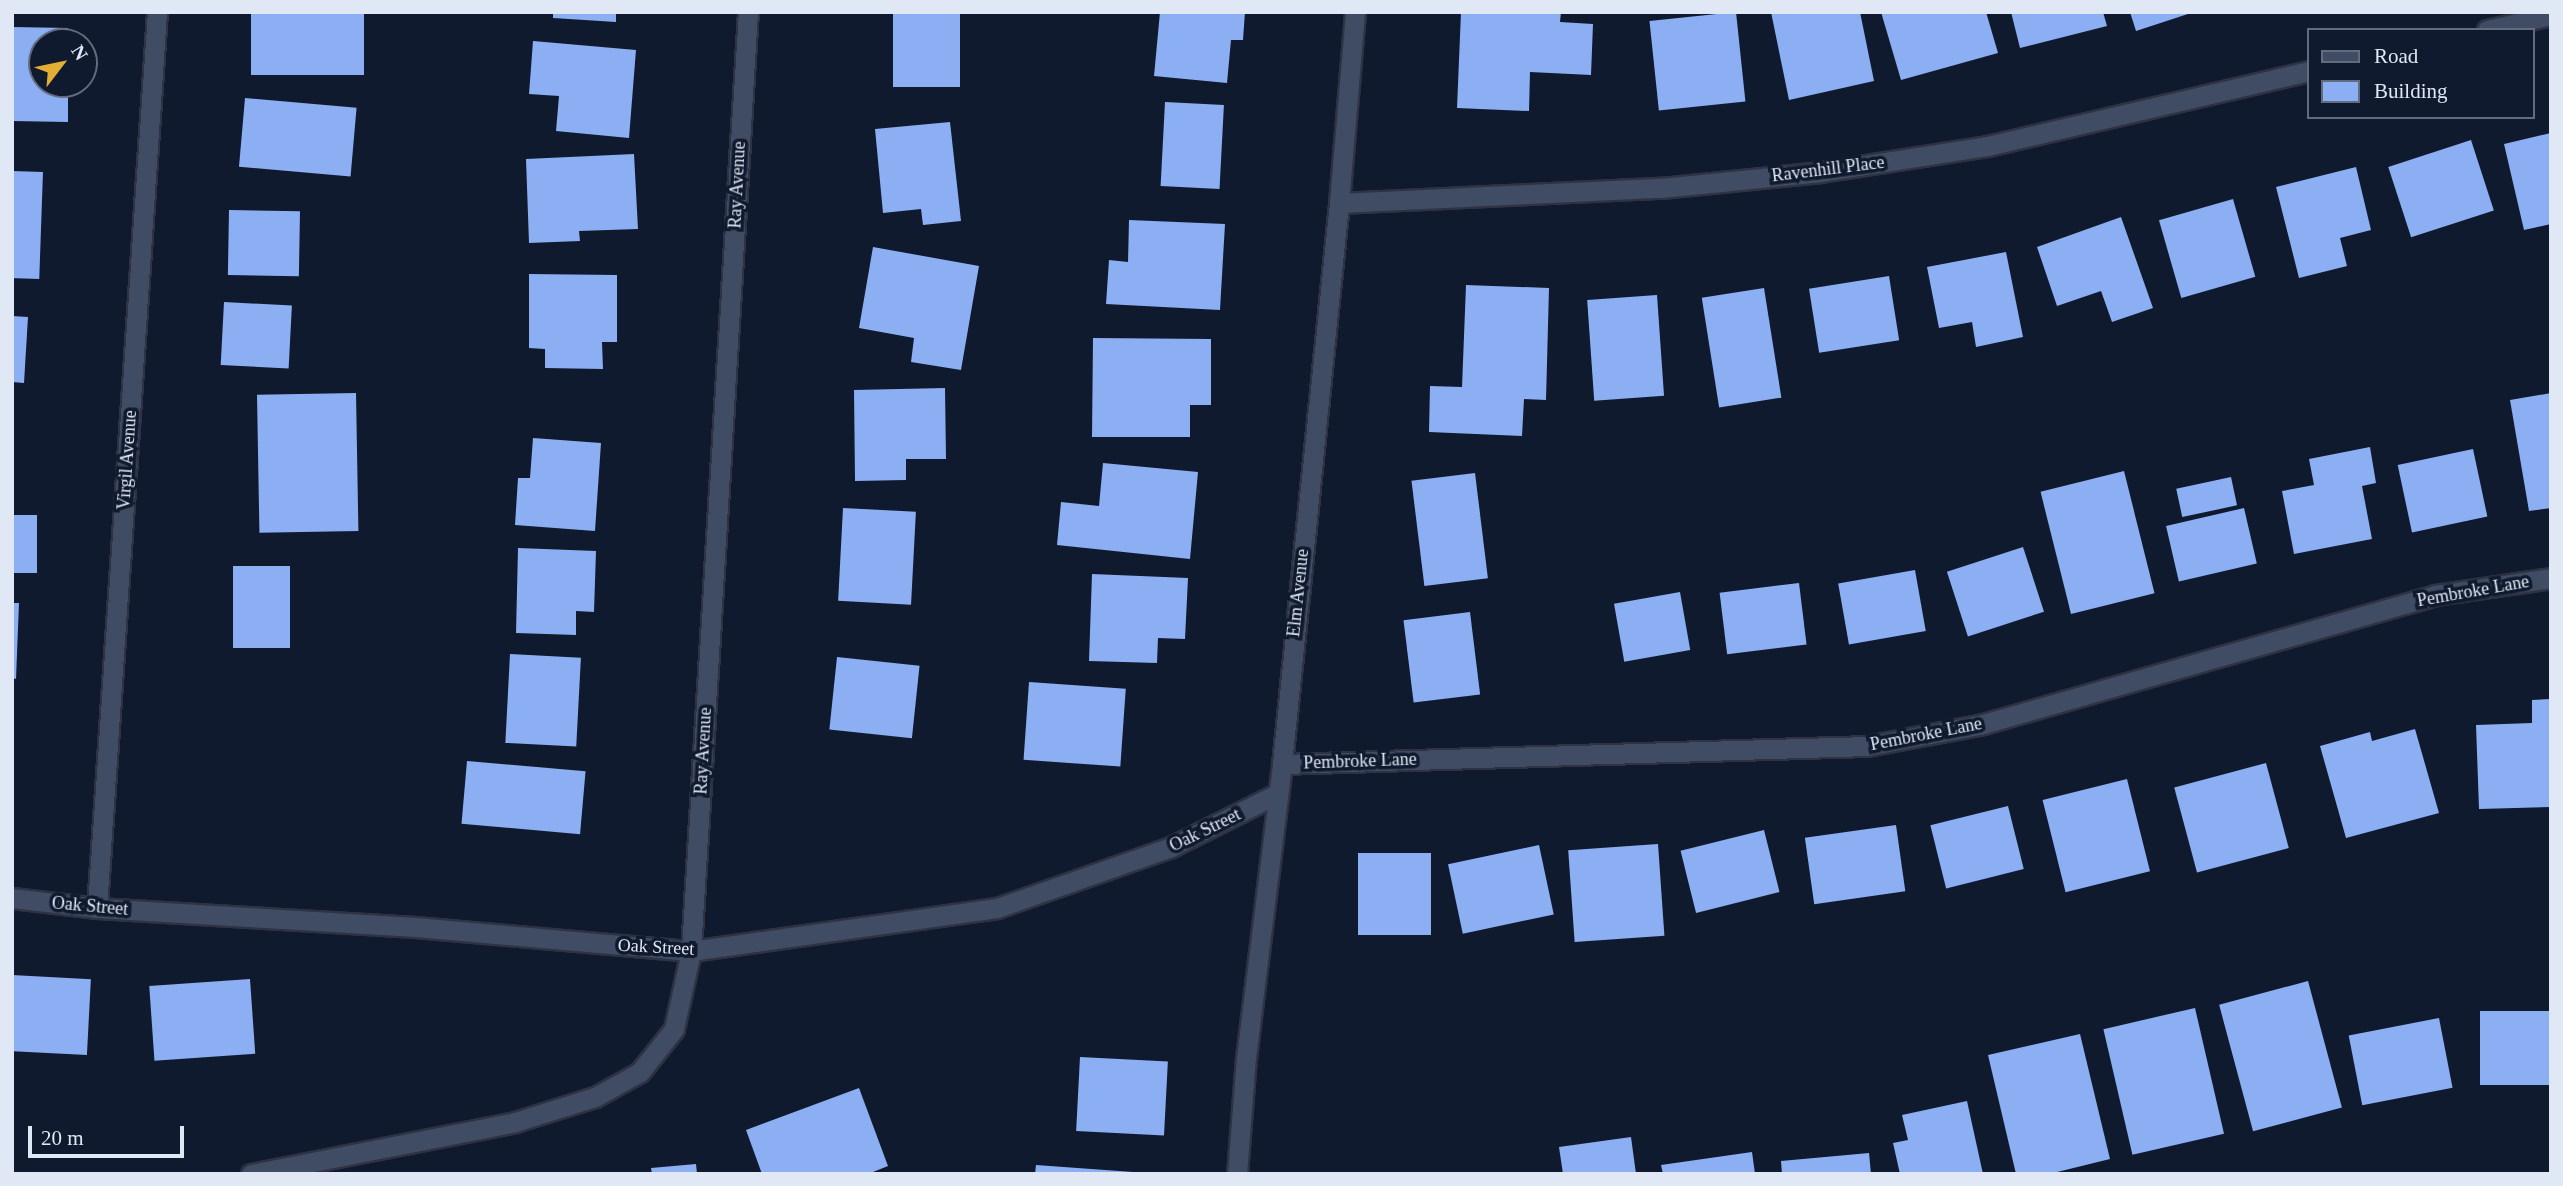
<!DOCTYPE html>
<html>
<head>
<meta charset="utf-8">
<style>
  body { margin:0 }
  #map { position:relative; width:2563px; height:1186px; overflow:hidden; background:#101a2e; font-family:Georgia,serif }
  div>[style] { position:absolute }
  .building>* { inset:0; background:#8caff3; transform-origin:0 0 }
  .roads { filter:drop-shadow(2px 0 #2e3243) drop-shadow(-2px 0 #2e3243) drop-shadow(0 2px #2e3243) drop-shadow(0 -2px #2e3243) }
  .minor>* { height:19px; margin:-9.5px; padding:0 9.5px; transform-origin:9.5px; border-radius:9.5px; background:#404c64 }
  span { translate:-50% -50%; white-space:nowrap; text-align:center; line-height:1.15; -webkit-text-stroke:7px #101a2e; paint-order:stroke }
  .street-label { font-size:18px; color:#e0e7f5 }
  .frame { position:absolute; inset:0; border:14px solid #e0e7f5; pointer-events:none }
  .legend { position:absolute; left:2307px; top:28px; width:228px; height:91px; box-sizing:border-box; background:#101a2e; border:2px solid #636c7e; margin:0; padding:9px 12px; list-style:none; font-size:21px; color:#e0e7f5 }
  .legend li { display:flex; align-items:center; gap:14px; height:35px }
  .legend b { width:35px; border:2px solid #636c7e }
  .north { position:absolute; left:28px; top:28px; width:70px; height:70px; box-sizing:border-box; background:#101a2e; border:2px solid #636c7e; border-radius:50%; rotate:58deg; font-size:19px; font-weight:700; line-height:28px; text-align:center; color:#e0e7f5 }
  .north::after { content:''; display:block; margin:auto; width:24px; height:32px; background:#e3ae35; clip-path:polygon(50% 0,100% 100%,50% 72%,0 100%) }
  .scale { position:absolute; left:28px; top:1126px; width:156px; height:32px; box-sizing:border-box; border:4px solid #e0e7f5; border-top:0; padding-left:9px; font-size:21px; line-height:24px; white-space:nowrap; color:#e0e7f5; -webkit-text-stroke:5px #101a2e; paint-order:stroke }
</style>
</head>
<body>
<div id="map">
  <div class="building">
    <div style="left:251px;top:12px;width:113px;height:63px"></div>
    <div style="clip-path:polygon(553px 12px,616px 12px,616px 22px,553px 18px)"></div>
    <div style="left:893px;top:12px;width:67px;height:75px"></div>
    <div style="clip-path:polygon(1160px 12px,1245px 12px,1243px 40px,1231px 40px,1227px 83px,1154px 76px)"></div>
    <div style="clip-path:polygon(1461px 12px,1561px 12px,1560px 22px,1593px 24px,1591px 75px,1530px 72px,1529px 111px,1457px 108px)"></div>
    <div style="left:1736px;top:12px;width:90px;height:87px;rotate:84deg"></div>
    <div style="clip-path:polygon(1771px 12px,1860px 12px,1874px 81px,1789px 100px)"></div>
    <div style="clip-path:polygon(1881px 12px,1986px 12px,1998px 53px,1901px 80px)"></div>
    <div style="clip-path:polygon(2011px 12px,2103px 12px,2107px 26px,2020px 48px)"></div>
    <div style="clip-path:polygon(2130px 12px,2191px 12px,2191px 13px,2136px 31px)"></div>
    <div style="clip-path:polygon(12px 27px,68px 28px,68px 42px,42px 42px,42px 84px,68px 84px,68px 122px,12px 121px)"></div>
    <div style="clip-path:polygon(533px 41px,636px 50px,629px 138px,556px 131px,559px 96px,529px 94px)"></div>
    <div style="left:245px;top:98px;width:112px;height:69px;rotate:5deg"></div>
    <div style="left:1165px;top:102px;width:59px;height:84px;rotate:3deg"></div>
    <div style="clip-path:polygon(950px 122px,961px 221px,923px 225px,921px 209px,883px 213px,875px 129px)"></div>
    <div style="clip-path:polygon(2551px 133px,2551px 224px,2524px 230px,2504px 144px)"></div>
    <div style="left:2471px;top:140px;width:74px;height:87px;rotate:72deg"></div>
    <div style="clip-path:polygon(634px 154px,638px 229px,579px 231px,580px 241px,529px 243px,526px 159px)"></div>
    <div style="clip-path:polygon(2356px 167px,2371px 230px,2340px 238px,2347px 266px,2299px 278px,2276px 187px)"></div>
    <div style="left:12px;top:171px;width:31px;height:107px;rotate:2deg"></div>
    <div style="left:2233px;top:199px;width:81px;height:77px;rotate:74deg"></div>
    <div style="left:229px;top:210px;width:71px;height:65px;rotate:1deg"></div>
    <div style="clip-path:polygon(2121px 217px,2153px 308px,2112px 322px,2101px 291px,2057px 306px,2037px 247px)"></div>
    <div style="clip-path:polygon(1129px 220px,1225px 224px,1220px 310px,1106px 304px,1109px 260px,1128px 262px)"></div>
    <div style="clip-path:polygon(873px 247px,979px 266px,961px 370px,911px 362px,914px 338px,859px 328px)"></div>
    <div style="clip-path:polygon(2006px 252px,2023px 337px,1976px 347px,1972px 322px,1939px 328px,1927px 267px)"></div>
    <div style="clip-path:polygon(529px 274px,617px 275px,617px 342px,602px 342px,603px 369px,545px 368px,545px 349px,529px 348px)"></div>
    <div style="left:1889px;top:276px;width:65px;height:81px;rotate:81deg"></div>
    <div style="clip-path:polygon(1466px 285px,1549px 288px,1546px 400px,1524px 399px,1522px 436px,1429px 432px,1430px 386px,1462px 387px)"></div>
    <div style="left:1764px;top:288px;width:111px;height:63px;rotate:81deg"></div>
    <div style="left:1657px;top:295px;width:101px;height:70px;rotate:86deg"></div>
    <div style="left:224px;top:302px;width:68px;height:63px;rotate:3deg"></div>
    <div style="clip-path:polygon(12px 316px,28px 317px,24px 383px,12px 382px)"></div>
    <div style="clip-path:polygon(1093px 338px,1211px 339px,1211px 405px,1190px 405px,1190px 437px,1092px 437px)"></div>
    <div style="clip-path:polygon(945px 388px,946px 459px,906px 459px,906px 480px,855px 481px,854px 390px)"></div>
    <div style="left:356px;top:393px;width:138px;height:99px;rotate:89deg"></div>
    <div style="clip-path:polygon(2551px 393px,2551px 508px,2529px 511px,2510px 400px)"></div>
    <div style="clip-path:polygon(533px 438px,601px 443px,595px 531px,515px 525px,518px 478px,530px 478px)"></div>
    <div style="clip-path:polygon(2370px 447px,2376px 483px,2362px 486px,2372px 539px,2294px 554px,2282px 491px,2314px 485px,2309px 459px)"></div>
    <div style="left:2473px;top:449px;width:69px;height:77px;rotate:78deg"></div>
    <div style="clip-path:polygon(1103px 463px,1198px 472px,1190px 559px,1057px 545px,1061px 502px,1099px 506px)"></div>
    <div style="left:2124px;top:471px;width:126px;height:86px;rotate:76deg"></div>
    <div style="left:1475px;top:473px;width:106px;height:64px;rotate:83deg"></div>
    <div style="left:2231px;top:477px;width:29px;height:56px;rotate:78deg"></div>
    <div style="left:843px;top:508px;width:73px;height:93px;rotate:3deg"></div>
    <div style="left:2244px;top:508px;width:57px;height:80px;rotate:77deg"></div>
    <div style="left:12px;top:515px;width:25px;height:58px"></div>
    <div style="left:2023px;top:547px;width:68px;height:80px;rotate:72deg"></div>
    <div style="clip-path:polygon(518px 548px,596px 551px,594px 612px,576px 611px,576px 635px,516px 633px)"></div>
    <div style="left:233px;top:566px;width:57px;height:82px"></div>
    <div style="left:1915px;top:570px;width:62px;height:78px;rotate:80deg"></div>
    <div style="clip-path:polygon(1092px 574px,1188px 578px,1185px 639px,1158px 638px,1157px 663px,1089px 661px)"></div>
    <div style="left:1799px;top:583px;width:62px;height:80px;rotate:83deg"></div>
    <div style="left:1680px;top:592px;width:59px;height:67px;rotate:80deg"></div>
    <div style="clip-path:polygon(12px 603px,19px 603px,16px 679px,12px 678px)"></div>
    <div style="left:1470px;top:612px;width:83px;height:67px;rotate:83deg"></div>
    <div style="left:510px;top:654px;width:71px;height:89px;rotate:3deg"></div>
    <div style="left:837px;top:657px;width:83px;height:73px;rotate:6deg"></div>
    <div style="left:1029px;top:682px;width:97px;height:78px;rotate:4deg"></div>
    <div style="clip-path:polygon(2551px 699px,2551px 807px,2479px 809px,2476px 725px,2532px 723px,2532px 700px)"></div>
    <div style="clip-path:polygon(2415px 729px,2439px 813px,2346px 838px,2320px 746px,2370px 732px,2372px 741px)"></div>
    <div style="left:467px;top:761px;width:119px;height:63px;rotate:5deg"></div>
    <div style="left:2266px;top:763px;width:88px;height:95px;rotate:75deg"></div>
    <div style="left:2127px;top:779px;width:95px;height:87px;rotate:76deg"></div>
    <div style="left:2008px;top:806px;width:65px;height:80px;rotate:76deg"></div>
    <div style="left:1896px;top:825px;width:67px;height:92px;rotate:82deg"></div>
    <div style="left:1764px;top:830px;width:64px;height:86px;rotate:76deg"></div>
    <div style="left:1658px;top:844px;width:92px;height:90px;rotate:86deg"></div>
    <div style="left:1539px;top:845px;width:71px;height:93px;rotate:78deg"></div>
    <div style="left:1358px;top:853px;width:73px;height:82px"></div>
    <div style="left:12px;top:975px;width:79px;height:76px;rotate:3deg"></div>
    <div style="left:250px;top:979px;width:75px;height:101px;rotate:86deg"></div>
    <div style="left:2308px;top:981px;width:131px;height:92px;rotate:75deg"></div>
    <div style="left:2195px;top:1008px;width:129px;height:94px;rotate:77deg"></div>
    <div style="left:2551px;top:1011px;width:74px;height:71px;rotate:90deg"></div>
    <div style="left:2439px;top:1018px;width:71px;height:92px;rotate:79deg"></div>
    <div style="clip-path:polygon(2080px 1034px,2110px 1159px,2049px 1174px,2016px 1174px,1988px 1055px)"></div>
    <div style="left:1080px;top:1057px;width:88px;height:74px;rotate:3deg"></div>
    <div style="clip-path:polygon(859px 1088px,888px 1166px,868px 1174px,762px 1174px,746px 1130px)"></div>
    <div style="clip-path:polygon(1967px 1101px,1983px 1174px,1900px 1174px,1893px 1143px,1908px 1140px,1902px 1115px)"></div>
    <div style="clip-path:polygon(1631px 1137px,1636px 1174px,1563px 1174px,1559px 1147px)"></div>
    <div style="clip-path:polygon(1752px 1152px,1755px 1174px,1663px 1174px,1661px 1165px)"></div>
    <div style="clip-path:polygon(1869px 1153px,1871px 1174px,1782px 1174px,1781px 1161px)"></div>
    <div style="clip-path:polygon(696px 1164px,697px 1174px,652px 1174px,651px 1168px)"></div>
    <div style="clip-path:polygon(1036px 1165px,1133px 1172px,1133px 1174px,1035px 1174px)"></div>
  </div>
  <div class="roads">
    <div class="minor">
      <div style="left:2487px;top:30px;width:66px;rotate:-13.2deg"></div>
      <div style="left:1339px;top:203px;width:322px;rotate:-2.7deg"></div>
      <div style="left:1661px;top:188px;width:161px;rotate:-5.7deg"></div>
      <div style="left:1821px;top:172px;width:168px;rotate:-8.9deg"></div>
      <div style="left:1987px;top:146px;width:331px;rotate:-13.1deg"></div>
      <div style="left:1282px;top:764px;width:585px;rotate:-1.76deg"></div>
      <div style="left:1867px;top:746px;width:118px;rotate:-10.7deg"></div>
      <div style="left:1983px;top:724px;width:470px;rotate:-15.9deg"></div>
      <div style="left:2435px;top:595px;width:117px;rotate:-8.3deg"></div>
      <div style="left:12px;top:898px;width:86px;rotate:6.7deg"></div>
      <div style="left:97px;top:908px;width:319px;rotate:3.4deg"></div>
      <div style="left:415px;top:927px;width:277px;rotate:5deg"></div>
      <div style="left:691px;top:951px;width:309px;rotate:-8deg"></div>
      <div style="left:997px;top:908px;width:184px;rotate:-19.3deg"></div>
      <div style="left:1171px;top:847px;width:116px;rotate:-26.6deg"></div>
      <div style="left:97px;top:908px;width:898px;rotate:-86.17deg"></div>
      <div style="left:251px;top:1174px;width:269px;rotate:-11.1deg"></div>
      <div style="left:515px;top:1122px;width:84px;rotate:-17.4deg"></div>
      <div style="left:595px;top:1097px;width:51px;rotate:-29.1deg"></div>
      <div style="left:640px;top:1072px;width:55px;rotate:-51.7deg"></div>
      <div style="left:674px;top:1029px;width:80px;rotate:-77.7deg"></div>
      <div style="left:691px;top:951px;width:941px;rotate:-86.53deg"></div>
      <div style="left:1237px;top:1174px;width:116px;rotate:-85.6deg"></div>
      <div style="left:1246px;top:1058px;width:296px;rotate:-83deg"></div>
      <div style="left:1282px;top:764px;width:564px;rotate:-84.2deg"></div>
      <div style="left:1339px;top:203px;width:192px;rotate:-85.2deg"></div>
    </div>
  </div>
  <div class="street-label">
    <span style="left:1828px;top:169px;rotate:-7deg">Ravenhill Place</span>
    <span style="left:737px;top:185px;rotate:-87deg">Ray Avenue</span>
    <span style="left:127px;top:460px;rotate:-86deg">Virgil Avenue</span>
    <span style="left:2473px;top:591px;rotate:-10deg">Pembroke Lane</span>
    <span style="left:1298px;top:593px;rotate:-84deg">Elm Avenue</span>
    <span style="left:1926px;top:734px;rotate:-11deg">Pembroke Lane</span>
    <span style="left:703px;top:751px;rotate:-87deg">Ray Avenue</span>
    <span style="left:1360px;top:761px;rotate:-2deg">Pembroke Lane</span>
    <span style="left:1205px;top:830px;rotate:-26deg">Oak Street</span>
    <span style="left:90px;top:906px;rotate:5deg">Oak Street</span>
    <span style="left:656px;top:947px;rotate:3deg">Oak Street</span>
  </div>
  <div class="frame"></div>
  <ul class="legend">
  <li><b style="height:9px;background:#404c64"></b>Road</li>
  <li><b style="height:19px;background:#8caff3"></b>Building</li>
  </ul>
  <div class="north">N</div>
  <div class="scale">20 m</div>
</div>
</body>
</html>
